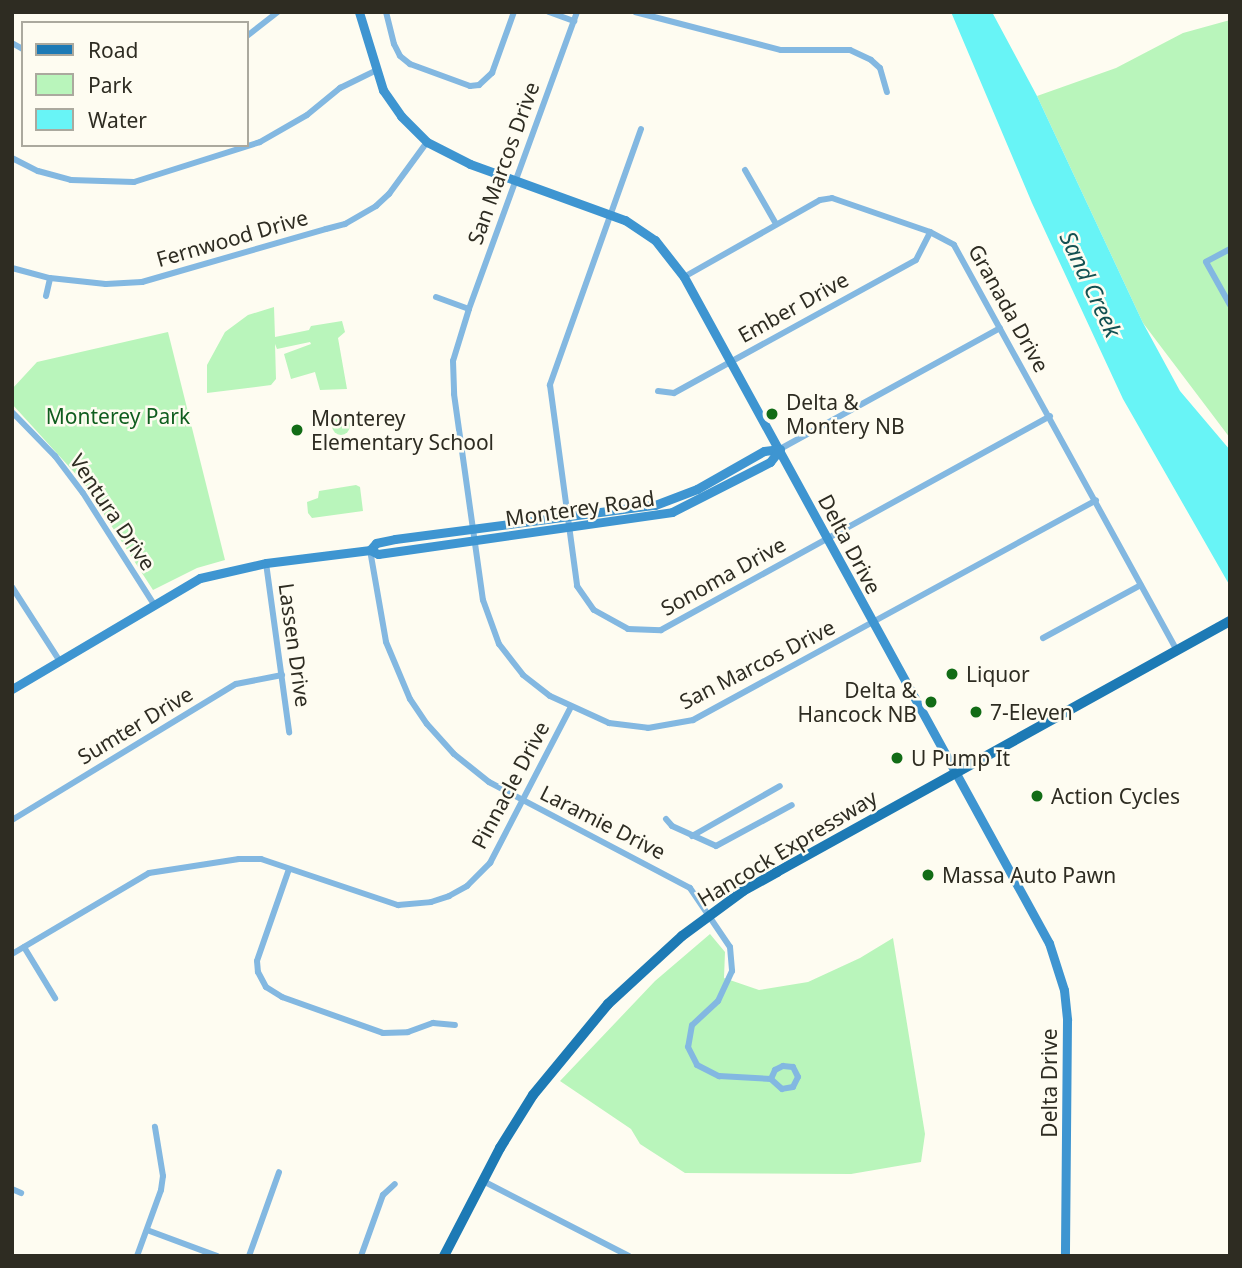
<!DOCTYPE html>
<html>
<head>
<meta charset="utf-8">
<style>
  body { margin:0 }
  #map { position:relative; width:1242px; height:1268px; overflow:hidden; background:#fefcf1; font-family:"Noto Sans",sans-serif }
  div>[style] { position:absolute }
  .green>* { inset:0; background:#b9f5bb }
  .round { border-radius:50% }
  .water>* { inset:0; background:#68f4f6 }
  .street>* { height:6px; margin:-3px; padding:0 3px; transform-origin:3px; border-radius:3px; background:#83b8e1 }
  .secondary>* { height:9px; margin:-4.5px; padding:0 4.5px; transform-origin:4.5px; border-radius:4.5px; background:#3e95d1 }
  .primary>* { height:10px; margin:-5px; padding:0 5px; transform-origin:5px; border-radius:5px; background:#1d7ab5 }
  .dots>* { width:19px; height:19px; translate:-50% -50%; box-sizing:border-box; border:4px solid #fefcf1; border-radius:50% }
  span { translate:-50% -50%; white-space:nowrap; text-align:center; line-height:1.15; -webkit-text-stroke:5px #fefcf1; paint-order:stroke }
  .street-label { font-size:21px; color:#2e2c22 }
  .poi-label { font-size:21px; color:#2e2c22 }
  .left { translate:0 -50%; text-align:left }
  .right { translate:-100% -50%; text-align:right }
  .park-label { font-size:21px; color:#0f5d1e }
  .water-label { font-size:23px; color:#135152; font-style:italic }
  .frame { position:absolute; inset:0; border:14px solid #2e2c22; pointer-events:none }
  .legend { position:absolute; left:21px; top:21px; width:228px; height:126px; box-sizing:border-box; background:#fefcf1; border:2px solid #aba99e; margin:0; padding:9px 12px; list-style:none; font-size:21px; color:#2e2c22 }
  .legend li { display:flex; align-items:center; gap:14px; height:35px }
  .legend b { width:35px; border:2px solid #aba99e }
</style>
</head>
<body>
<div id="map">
  <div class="green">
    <div style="clip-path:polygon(1230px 20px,1230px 438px,1143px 323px,1037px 96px,1116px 68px,1183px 33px)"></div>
    <div style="clip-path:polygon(274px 307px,275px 337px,309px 330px,311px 326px,342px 321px,345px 332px,338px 338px,347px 389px,320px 390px,315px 372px,291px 379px,284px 354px,311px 344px,310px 342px,277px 349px,275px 344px,276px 379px,271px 385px,207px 393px,207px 365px,225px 332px,248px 315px)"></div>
    <div style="clip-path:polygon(168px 332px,225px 560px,197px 568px,153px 590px,83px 482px,12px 404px,12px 389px,37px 362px)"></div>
    <div class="round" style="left:332px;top:417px;width:18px;height:18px"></div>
    <div style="clip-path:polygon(356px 485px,360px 487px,363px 511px,312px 518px,308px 513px,307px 502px,318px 498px,319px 491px)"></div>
    <div style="clip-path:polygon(710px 934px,725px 952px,724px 978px,759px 990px,808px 982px,860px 958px,893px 938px,925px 1134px,921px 1162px,851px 1174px,685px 1173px,640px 1144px,631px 1129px,560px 1081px,655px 981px)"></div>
  </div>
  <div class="water">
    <div style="clip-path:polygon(951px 12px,992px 12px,1037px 96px,1143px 323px,1180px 391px,1230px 450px,1230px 586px,1123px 399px,1032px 203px)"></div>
  </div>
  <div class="street">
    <div style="left:386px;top:12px;width:33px;rotate:76deg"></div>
    <div style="left:394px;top:44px;width:13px;rotate:63deg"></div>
    <div style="left:400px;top:56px;width:13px;rotate:39deg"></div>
    <div style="left:410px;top:64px;width:64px;rotate:20.1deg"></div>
    <div style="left:470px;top:86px;width:9px;rotate:-6deg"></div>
    <div style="left:479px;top:85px;width:18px;rotate:-43deg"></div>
    <div style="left:492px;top:73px;width:65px;rotate:-70.2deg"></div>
    <div style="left:549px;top:12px;width:27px;rotate:20deg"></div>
    <div style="left:577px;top:12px;width:316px;rotate:110deg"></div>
    <div style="left:469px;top:309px;width:54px;rotate:107.1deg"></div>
    <div style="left:453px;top:361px;width:33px;rotate:88deg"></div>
    <div style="left:454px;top:394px;width:208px;rotate:82deg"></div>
    <div style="left:483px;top:600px;width:47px;rotate:70deg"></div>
    <div style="left:499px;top:644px;width:39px;rotate:52deg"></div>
    <div style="left:523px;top:675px;width:34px;rotate:38deg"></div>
    <div style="left:550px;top:696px;width:65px;rotate:24.6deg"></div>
    <div style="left:609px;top:723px;width:39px;rotate:7deg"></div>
    <div style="left:648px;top:728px;width:46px;rotate:-10.1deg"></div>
    <div style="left:693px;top:720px;width:459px;rotate:-28.6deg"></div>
    <div style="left:635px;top:12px;width:151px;rotate:14.6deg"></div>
    <div style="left:781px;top:50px;width:69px"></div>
    <div style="left:850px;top:50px;width:23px;rotate:25deg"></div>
    <div style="left:871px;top:60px;width:12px;rotate:42deg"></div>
    <div style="left:880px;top:68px;width:25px;rotate:74deg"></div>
    <div style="left:247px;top:36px;width:39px;rotate:-38deg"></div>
    <div style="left:12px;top:43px;width:13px;rotate:29deg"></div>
    <div style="left:641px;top:129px;width:272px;rotate:109.6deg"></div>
    <div style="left:550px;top:385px;width:203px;rotate:82.3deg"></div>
    <div style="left:577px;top:586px;width:29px;rotate:55deg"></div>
    <div style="left:594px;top:610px;width:39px;rotate:29deg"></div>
    <div style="left:628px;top:629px;width:33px;rotate:2deg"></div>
    <div style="left:661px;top:630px;width:444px;rotate:-28.8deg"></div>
    <div style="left:12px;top:158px;width:29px;rotate:27deg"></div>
    <div style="left:38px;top:171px;width:34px;rotate:15deg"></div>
    <div style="left:71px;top:180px;width:63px;rotate:1.8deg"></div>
    <div style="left:134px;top:182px;width:132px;rotate:-17.6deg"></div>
    <div style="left:260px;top:142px;width:54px;rotate:-29.9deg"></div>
    <div style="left:307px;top:115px;width:43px;rotate:-39.3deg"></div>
    <div style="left:340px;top:88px;width:39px;rotate:-26deg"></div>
    <div style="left:745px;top:170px;width:62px;rotate:60.1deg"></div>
    <div style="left:1230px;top:249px;width:27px;rotate:152deg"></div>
    <div style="left:1206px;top:262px;width:49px;rotate:60.8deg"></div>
    <div style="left:12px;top:268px;width:39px;rotate:15deg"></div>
    <div style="left:50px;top:278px;width:56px;rotate:6.1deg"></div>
    <div style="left:106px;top:284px;width:36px;rotate:-3deg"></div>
    <div style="left:142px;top:282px;width:191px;rotate:-16.1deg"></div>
    <div style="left:326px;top:229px;width:20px;rotate:-15deg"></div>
    <div style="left:345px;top:224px;width:36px;rotate:-30deg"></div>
    <div style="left:376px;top:206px;width:18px;rotate:-43deg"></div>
    <div style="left:389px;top:194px;width:64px;rotate:-53.8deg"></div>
    <div style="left:684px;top:277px;width:156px;rotate:-29.5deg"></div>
    <div style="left:820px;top:200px;width:12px;rotate:-9deg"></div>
    <div style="left:832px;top:198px;width:104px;rotate:19.1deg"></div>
    <div style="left:930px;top:232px;width:27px;rotate:28deg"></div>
    <div style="left:954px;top:245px;width:463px;rotate:61.2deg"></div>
    <div style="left:46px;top:296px;width:18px;rotate:-77deg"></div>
    <div style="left:436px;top:297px;width:35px;rotate:20deg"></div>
    <div style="left:658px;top:391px;width:16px;rotate:7deg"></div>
    <div style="left:674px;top:393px;width:276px;rotate:-28.8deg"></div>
    <div style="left:916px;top:260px;width:31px;rotate:-63deg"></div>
    <div style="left:12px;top:412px;width:62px;rotate:45.7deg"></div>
    <div style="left:55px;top:456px;width:46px;rotate:52.9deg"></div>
    <div style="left:83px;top:493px;width:130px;rotate:57.5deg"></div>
    <div style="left:780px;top:449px;width:251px;rotate:-28.8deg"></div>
    <div style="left:370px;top:550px;width:93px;rotate:80.1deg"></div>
    <div style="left:386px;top:642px;width:62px;rotate:67.2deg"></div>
    <div style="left:410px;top:699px;width:30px;rotate:56deg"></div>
    <div style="left:427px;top:724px;width:40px;rotate:48deg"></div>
    <div style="left:454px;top:754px;width:45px;rotate:38.7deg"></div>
    <div style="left:489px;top:782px;width:227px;rotate:27.8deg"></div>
    <div style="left:690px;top:888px;width:71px;rotate:55.9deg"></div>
    <div style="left:730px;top:947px;width:24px;rotate:85deg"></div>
    <div style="left:732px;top:971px;width:33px;rotate:115deg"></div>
    <div style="left:718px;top:1001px;width:35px;rotate:137deg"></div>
    <div style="left:692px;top:1025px;width:22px;rotate:100deg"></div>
    <div style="left:688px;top:1047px;width:20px;rotate:63deg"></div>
    <div style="left:697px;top:1065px;width:25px;rotate:27deg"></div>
    <div style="left:719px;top:1076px;width:52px;rotate:3.3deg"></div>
    <div style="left:771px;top:1079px;width:10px;rotate:-66deg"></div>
    <div style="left:775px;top:1070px;width:9px;rotate:-27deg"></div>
    <div style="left:783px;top:1066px;width:10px;rotate:6deg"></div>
    <div style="left:793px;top:1067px;width:11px;rotate:63deg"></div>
    <div style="left:798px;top:1077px;width:11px;rotate:117deg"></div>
    <div style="left:793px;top:1087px;width:11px;rotate:170deg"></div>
    <div style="left:782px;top:1089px;width:15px;rotate:-138deg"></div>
    <div style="left:266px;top:563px;width:171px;rotate:82.2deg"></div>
    <div style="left:12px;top:587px;width:87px;rotate:57.2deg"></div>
    <div style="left:1043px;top:638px;width:111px;rotate:-28.4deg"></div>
    <div style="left:666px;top:819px;width:9px;rotate:49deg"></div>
    <div style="left:672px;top:826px;width:48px;rotate:24.4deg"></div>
    <div style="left:716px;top:846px;width:86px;rotate:-28.3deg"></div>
    <div style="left:12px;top:820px;width:262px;rotate:-31.3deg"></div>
    <div style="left:236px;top:684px;width:47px;rotate:-11.1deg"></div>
    <div style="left:692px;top:836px;width:101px;rotate:-29.6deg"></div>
    <div style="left:289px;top:869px;width:97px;rotate:109.2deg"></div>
    <div style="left:257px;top:961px;width:11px;rotate:85deg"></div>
    <div style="left:258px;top:972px;width:17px;rotate:62deg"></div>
    <div style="left:266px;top:987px;width:19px;rotate:32deg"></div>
    <div style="left:282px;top:997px;width:107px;rotate:19.6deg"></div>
    <div style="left:383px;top:1033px;width:25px;rotate:-2deg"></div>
    <div style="left:408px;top:1032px;width:27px;rotate:-20deg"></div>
    <div style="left:433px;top:1023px;width:22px;rotate:5deg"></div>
    <div style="left:24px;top:947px;width:60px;rotate:58.7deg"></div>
    <div style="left:12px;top:954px;width:159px;rotate:-30.6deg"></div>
    <div style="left:149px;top:873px;width:91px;rotate:-8.8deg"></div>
    <div style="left:239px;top:859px;width:22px"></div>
    <div style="left:261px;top:859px;width:145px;rotate:18.6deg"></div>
    <div style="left:398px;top:905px;width:33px;rotate:-5deg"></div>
    <div style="left:431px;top:902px;width:19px;rotate:-18deg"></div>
    <div style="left:449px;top:896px;width:21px;rotate:-29deg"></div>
    <div style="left:467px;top:886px;width:33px;rotate:-45deg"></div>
    <div style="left:490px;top:863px;width:176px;rotate:-62.6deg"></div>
    <div style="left:483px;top:1181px;width:164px;rotate:27.2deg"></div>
    <div style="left:12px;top:1189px;width:10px;rotate:24deg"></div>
    <div style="left:147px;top:1230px;width:75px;rotate:20.4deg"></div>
    <div style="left:137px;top:1256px;width:70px;rotate:-70deg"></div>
    <div style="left:161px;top:1190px;width:14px;rotate:-82deg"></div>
    <div style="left:163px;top:1176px;width:50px;rotate:-99.3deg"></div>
    <div style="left:249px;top:1256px;width:89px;rotate:-70.3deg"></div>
    <div style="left:361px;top:1256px;width:65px;rotate:-70.2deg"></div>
    <div style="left:383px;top:1195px;width:16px;rotate:-43deg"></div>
  </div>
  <div class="secondary">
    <div style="left:359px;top:12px;width:82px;rotate:72.9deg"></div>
    <div style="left:383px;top:90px;width:32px;rotate:55deg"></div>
    <div style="left:401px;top:116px;width:37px;rotate:45deg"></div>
    <div style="left:427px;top:142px;width:48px;rotate:27.1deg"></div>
    <div style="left:470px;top:164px;width:165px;rotate:19.9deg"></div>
    <div style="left:625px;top:220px;width:36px;rotate:34deg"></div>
    <div style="left:655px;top:240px;width:47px;rotate:51.9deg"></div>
    <div style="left:684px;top:277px;width:759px;rotate:61.28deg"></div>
    <div style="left:1049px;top:943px;width:49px;rotate:72.3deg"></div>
    <div style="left:1064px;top:990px;width:30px;rotate:84deg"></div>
    <div style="left:1067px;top:1020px;width:236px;rotate:90.5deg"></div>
    <div style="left:370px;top:550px;width:9px;rotate:-49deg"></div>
    <div style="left:376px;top:543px;width:19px;rotate:-12deg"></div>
    <div style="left:395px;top:539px;width:262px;rotate:-7.5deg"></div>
    <div style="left:655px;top:505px;width:45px;rotate:-20.9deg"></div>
    <div style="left:697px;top:489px;width:77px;rotate:-29.6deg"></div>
    <div style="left:764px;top:451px;width:16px;rotate:-7deg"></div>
    <div style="left:12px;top:689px;width:218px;rotate:-30.6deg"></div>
    <div style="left:200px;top:578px;width:68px;rotate:-12.8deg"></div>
    <div style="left:266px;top:563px;width:105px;rotate:-7.1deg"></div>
    <div style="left:370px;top:550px;width:9px;rotate:27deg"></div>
    <div style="left:378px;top:554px;width:297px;rotate:-8.1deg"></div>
    <div style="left:672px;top:512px;width:110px;rotate:-27deg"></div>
    <div style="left:770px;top:462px;width:16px;rotate:-52deg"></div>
  </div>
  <div class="primary">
    <div style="left:444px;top:1256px;width:122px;rotate:-62.6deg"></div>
    <div style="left:500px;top:1148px;width:62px;rotate:-58.1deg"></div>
    <div style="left:533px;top:1095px;width:118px;rotate:-50.5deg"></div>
    <div style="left:608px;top:1004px;width:100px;rotate:-42.6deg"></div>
    <div style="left:682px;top:936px;width:76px;rotate:-36.4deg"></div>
    <div style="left:743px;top:891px;width:39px;rotate:-29deg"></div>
    <div style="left:777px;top:872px;width:518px;rotate:-28.99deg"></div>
  </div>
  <div class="dots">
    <div style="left:772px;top:414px;background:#126c16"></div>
    <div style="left:297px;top:430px;background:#126c16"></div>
    <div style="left:952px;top:674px;background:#126c16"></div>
    <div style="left:931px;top:702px;background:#126c16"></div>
    <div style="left:976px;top:712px;background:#126c16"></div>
    <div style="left:897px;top:758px;background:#126c16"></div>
    <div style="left:1037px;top:796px;background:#126c16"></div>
    <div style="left:928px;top:875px;background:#126c16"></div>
  </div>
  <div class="street-label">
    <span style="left:503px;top:163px;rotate:-70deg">San Marcos Drive</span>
    <span style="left:232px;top:238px;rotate:-16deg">Fernwood Drive</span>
    <span style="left:793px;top:307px;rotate:-29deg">Ember Drive</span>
    <span style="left:1009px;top:308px;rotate:61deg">Granada Drive</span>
    <span style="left:580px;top:508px;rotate:-8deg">Monterey Road</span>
    <span style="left:113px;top:512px;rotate:56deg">Ventura Drive</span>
    <span style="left:850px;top:544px;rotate:62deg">Delta Drive</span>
    <span style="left:723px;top:576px;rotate:-29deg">Sonoma Drive</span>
    <span style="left:295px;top:645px;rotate:82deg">Lassen Drive</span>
    <span style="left:757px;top:664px;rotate:-27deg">San Marcos Drive</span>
    <span style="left:135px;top:725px;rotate:-31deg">Sumter Drive</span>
    <span style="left:510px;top:785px;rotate:-62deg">Pinnacle Drive</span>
    <span style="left:603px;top:822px;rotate:27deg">Laramie Drive</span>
    <span style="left:787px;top:848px;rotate:-31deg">Hancock Expressway</span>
    <span style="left:1049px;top:1083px;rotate:-90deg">Delta Drive</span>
  </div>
  <div class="poi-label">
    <span class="left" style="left:786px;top:414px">Delta &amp;<br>Montery NB</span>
    <span class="left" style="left:311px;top:430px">Monterey<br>Elementary School</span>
    <span class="left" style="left:966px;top:674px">Liquor</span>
    <span class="right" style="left:917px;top:702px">Delta &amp;<br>Hancock NB</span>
    <span class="left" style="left:990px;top:712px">7-Eleven</span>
    <span class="left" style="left:911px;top:758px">U Pump It</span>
    <span class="left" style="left:1051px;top:796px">Action Cycles</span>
    <span class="left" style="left:942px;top:875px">Massa Auto Pawn</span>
  </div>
  <div class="park-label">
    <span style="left:118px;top:416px">Monterey Park</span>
  </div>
  <div class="water-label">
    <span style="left:1091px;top:284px;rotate:65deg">Sand Creek</span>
  </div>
  <div class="frame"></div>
  <ul class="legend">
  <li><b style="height:9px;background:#1d7ab5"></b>Road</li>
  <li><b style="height:19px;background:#b9f5bb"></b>Park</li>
  <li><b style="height:19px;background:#68f4f6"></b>Water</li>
  </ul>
</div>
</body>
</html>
